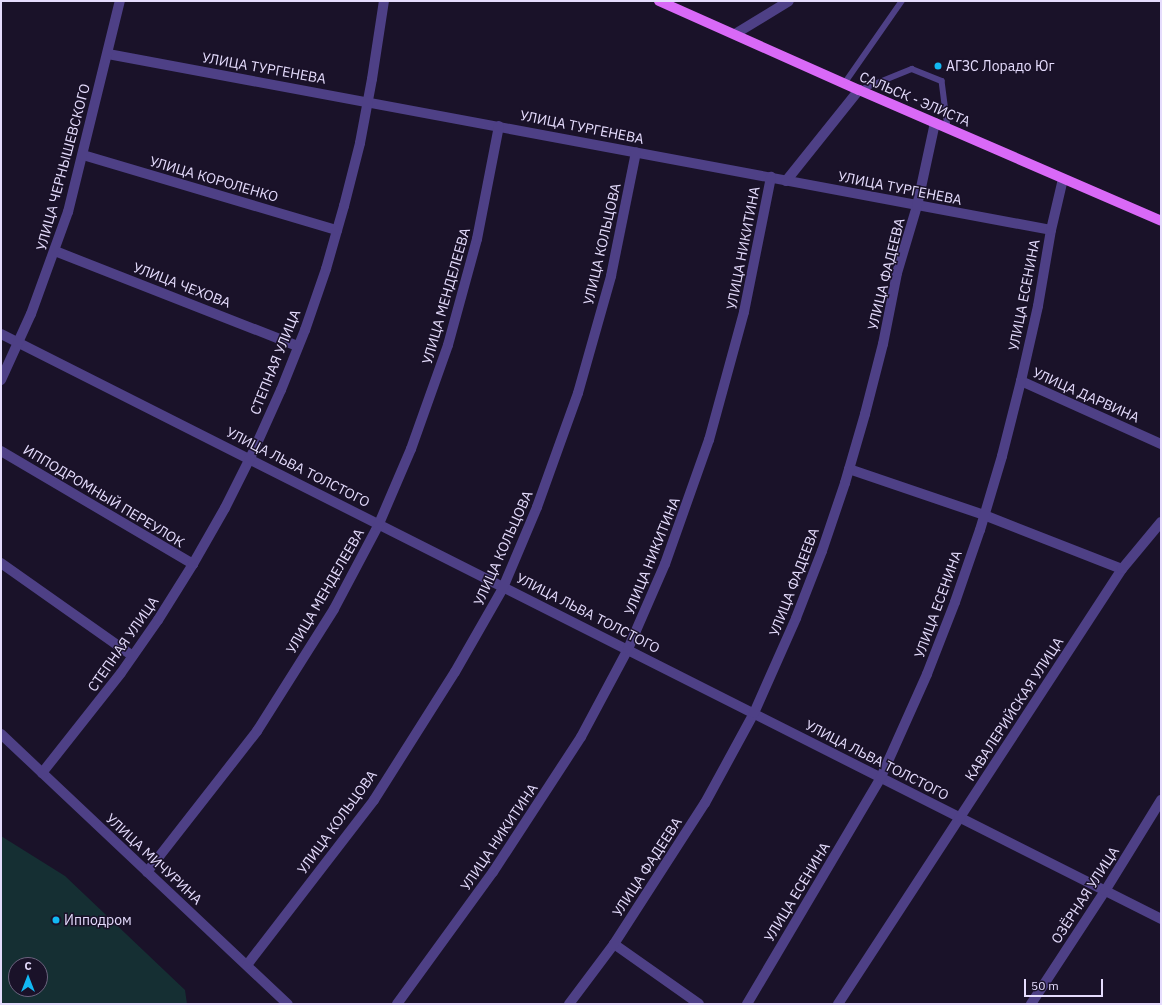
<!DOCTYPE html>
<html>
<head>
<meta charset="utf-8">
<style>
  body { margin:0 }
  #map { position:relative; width:1162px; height:1005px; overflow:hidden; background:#1a1229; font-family:"IBM Plex Sans",sans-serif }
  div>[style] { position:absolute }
  .green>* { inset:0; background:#152f33 }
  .lane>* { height:5.5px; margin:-2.75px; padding:0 2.75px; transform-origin:2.75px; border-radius:2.75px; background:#4e4086 }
  .street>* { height:10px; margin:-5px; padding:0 5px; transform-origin:5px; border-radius:5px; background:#4e4086 }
  .primary>* { height:10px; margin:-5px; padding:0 5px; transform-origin:5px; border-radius:5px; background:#d969f7 }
  .dots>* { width:11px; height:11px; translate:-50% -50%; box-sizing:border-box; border:2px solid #1a1229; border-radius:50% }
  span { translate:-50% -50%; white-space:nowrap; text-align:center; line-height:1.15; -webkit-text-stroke:3px #1a1229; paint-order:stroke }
  .poi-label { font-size:14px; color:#e5dcfd }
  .left { translate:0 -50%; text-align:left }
  .street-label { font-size:14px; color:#e5dcfd }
  .frame { position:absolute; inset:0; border:2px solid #e5dcfd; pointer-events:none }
  .north { position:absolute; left:8px; top:957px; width:40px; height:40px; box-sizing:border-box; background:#1a1229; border:1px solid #6b637e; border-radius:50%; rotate:0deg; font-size:11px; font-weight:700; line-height:16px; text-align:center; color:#e5dcfd }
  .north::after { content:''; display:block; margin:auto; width:14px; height:18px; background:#12b8f3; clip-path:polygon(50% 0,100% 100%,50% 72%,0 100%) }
  .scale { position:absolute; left:1024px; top:979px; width:79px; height:18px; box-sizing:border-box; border:2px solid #e5dcfd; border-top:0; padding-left:5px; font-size:12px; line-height:14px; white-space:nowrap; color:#e5dcfd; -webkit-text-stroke:3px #1a1229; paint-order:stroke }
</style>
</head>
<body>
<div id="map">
  <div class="green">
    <div style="clip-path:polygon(evenodd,1px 836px,65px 876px,185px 990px,187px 1004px,1px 1004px,1px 836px,16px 965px,40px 965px,40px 989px,16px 989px,16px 965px)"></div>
  </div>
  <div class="lane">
    <div style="left:844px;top:84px;width:101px;rotate:-55.1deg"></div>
    <div style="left:860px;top:90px;width:56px;rotate:-22deg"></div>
    <div style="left:912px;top:69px;width:32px;rotate:22deg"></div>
    <div style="left:942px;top:81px;width:47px;rotate:82.7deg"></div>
  </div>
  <div class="street">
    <div style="left:735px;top:34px;width:63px;rotate:-31.4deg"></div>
    <div style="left:108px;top:54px;width:959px;rotate:10.57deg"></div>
    <div style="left:83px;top:155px;width:265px;rotate:16.5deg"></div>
    <div style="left:786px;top:181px;width:117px;rotate:-51.3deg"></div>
    <div style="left:55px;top:251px;width:261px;rotate:21.4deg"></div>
    <div style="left:1px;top:334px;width:1299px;rotate:26.76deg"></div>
    <div style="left:1px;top:380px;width:72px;rotate:-65.6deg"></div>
    <div style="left:31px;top:314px;width:109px;rotate:-70.1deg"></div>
    <div style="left:68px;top:212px;width:217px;rotate:-76.2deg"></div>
    <div style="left:1021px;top:381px;width:154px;rotate:24.2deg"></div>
    <div style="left:1px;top:451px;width:223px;rotate:30.5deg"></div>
    <div style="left:849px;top:469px;width:143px;rotate:18.8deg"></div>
    <div style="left:984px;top:515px;width:148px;rotate:21.4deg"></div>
    <div style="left:1px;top:563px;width:161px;rotate:35.2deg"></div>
    <div style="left:1px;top:734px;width:394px;rotate:43.3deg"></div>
    <div style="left:42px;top:773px;width:127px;rotate:-51.7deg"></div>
    <div style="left:121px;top:673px;width:65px;rotate:-55.1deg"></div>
    <div style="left:158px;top:620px;width:66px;rotate:-58deg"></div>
    <div style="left:193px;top:564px;width:64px;rotate:-60.3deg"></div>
    <div style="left:225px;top:508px;width:65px;rotate:-63.4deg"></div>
    <div style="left:254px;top:450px;width:66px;rotate:-65.8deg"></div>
    <div style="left:281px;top:390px;width:65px;rotate:-68.2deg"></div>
    <div style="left:305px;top:330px;width:65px;rotate:-71deg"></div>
    <div style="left:326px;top:269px;width:66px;rotate:-74.1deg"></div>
    <div style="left:344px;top:206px;width:65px;rotate:-75.7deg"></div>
    <div style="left:360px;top:143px;width:65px;rotate:-79.4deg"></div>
    <div style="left:372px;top:79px;width:79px;rotate:-81.3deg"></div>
    <div style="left:147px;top:872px;width:179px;rotate:-52deg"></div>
    <div style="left:257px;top:731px;width:144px;rotate:-57.7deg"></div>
    <div style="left:334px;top:609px;width:94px;rotate:-62.1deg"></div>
    <div style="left:378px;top:526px;width:84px;rotate:-66.8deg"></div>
    <div style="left:411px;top:449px;width:110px;rotate:-70.4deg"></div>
    <div style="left:448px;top:345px;width:110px;rotate:-74.7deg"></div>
    <div style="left:477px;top:239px;width:115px;rotate:-79deg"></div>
    <div style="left:614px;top:944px;width:104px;rotate:35.2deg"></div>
    <div style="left:247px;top:965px;width:208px;rotate:-52.4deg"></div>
    <div style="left:374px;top:800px;width:151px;rotate:-57.7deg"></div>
    <div style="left:455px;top:672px;width:95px;rotate:-60.2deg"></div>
    <div style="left:502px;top:590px;width:90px;rotate:-67.1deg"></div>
    <div style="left:537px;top:507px;width:121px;rotate:-70.2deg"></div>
    <div style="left:578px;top:393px;width:122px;rotate:-74.2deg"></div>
    <div style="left:611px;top:276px;width:126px;rotate:-78.6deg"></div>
    <div style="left:397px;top:1004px;width:163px;rotate:-54deg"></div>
    <div style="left:493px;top:872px;width:161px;rotate:-56.9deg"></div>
    <div style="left:581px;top:737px;width:100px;rotate:-61.9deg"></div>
    <div style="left:628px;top:649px;width:93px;rotate:-66.5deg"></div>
    <div style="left:665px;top:564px;width:132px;rotate:-70.5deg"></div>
    <div style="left:709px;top:440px;width:133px;rotate:-74.7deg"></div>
    <div style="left:744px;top:312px;width:138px;rotate:-78.7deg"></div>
    <div style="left:569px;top:1004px;width:75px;rotate:-53.1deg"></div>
    <div style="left:614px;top:944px;width:168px;rotate:-57.2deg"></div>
    <div style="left:705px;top:803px;width:102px;rotate:-61.4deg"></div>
    <div style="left:754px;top:713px;width:104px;rotate:-66.1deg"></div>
    <div style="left:796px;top:618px;width:72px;rotate:-68.8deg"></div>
    <div style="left:822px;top:551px;width:72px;rotate:-71.3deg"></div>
    <div style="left:845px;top:483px;width:72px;rotate:-73.8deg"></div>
    <div style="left:865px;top:414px;width:72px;rotate:-75.6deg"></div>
    <div style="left:883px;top:344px;width:72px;rotate:-78.8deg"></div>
    <div style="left:897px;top:273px;width:70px;rotate:-73.4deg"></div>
    <div style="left:917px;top:206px;width:85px;rotate:-77.8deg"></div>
    <div style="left:747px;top:1004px;width:264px;rotate:-59.4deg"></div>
    <div style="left:881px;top:777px;width:113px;rotate:-65.9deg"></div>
    <div style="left:927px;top:674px;width:77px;rotate:-68.7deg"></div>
    <div style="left:955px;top:602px;width:76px;rotate:-70.9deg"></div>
    <div style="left:980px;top:530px;width:77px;rotate:-73.4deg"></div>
    <div style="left:1002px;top:456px;width:77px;rotate:-75.8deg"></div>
    <div style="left:1021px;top:381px;width:77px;rotate:-77.2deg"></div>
    <div style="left:1038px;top:306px;width:77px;rotate:-80.3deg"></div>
    <div style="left:1051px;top:230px;width:52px;rotate:-76.8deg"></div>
    <div style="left:838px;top:1004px;width:520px;rotate:-56.86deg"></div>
    <div style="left:1122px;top:569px;width:61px;rotate:-50.3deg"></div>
    <div style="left:1031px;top:1004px;width:135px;rotate:-56.8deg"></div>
    <div style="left:1105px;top:891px;width:107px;rotate:-58.4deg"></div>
  </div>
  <div class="primary">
    <div style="left:659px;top:1px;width:219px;rotate:24deg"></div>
    <div style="left:859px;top:90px;width:329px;rotate:23.4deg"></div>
  </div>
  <div class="dots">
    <div style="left:938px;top:66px;background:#12b8f3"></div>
    <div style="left:56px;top:920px;background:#12b8f3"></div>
  </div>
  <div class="poi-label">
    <span class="left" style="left:946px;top:66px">АГЗС Лорадо Юг</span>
    <span class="left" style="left:64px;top:920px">Ипподром</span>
  </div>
  <div class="street-label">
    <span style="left:264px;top:68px;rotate:10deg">УЛИЦА ТУРГЕНЕВА</span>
    <span style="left:915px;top:99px;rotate:23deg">САЛЬСК - ЭЛИСТА</span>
    <span style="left:582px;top:127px;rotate:11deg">УЛИЦА ТУРГЕНЕВА</span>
    <span style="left:63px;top:167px;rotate:-75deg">УЛИЦА ЧЕРНЫШЕВСКОГО</span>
    <span style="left:214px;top:179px;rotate:16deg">УЛИЦА КОРОЛЕНКО</span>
    <span style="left:900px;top:188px;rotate:11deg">УЛИЦА ТУРГЕНЕВА</span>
    <span style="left:602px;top:244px;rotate:-77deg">УЛИЦА КОЛЬЦОВА</span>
    <span style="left:743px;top:248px;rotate:-79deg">УЛИЦА НИКИТИНА</span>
    <span style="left:886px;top:274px;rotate:-76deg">УЛИЦА ФАДЕЕВА</span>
    <span style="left:182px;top:285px;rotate:21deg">УЛИЦА ЧЕХОВА</span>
    <span style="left:1024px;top:295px;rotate:-79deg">УЛИЦА ЕСЕНИНА</span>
    <span style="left:446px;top:296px;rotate:-74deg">УЛИЦА МЕНДЕЛЕЕВА</span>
    <span style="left:275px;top:362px;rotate:-68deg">СТЕПНАЯ УЛИЦА</span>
    <span style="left:1086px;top:395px;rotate:24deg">УЛИЦА ДАРВИНА</span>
    <span style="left:298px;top:467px;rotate:27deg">УЛИЦА ЛЬВА ТОЛСТОГО</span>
    <span style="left:104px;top:496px;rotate:31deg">ИППОДРОМНЫЙ ПЕРЕУЛОК</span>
    <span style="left:503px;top:548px;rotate:-66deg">УЛИЦА КОЛЬЦОВА</span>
    <span style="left:652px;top:556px;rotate:-68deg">УЛИЦА НИКИТИНА</span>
    <span style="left:794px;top:582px;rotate:-69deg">УЛИЦА ФАДЕЕВА</span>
    <span style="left:325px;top:591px;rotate:-60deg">УЛИЦА МЕНДЕЛЕЕВА</span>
    <span style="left:938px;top:604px;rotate:-70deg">УЛИЦА ЕСЕНИНА</span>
    <span style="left:588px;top:613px;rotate:27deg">УЛИЦА ЛЬВА ТОЛСТОГО</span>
    <span style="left:123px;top:644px;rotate:-55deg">СТЕПНАЯ УЛИЦА</span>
    <span style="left:1014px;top:709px;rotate:-57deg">КАВАЛЕРИЙСКАЯ УЛИЦА</span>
    <span style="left:877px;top:760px;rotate:27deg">УЛИЦА ЛЬВА ТОЛСТОГО</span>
    <span style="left:337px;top:822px;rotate:-54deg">УЛИЦА КОЛЬЦОВА</span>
    <span style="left:499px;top:837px;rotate:-56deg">УЛИЦА НИКИТИНА</span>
    <span style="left:154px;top:859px;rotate:43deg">УЛИЦА МИЧУРИНА</span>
    <span style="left:647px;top:867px;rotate:-57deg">УЛИЦА ФАДЕЕВА</span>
    <span style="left:797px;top:892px;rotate:-59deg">УЛИЦА ЕСЕНИНА</span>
    <span style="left:1085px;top:895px;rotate:-57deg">ОЗЁРНАЯ УЛИЦА</span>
  </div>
  <div class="frame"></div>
  <div class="north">С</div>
  <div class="scale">50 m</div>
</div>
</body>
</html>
